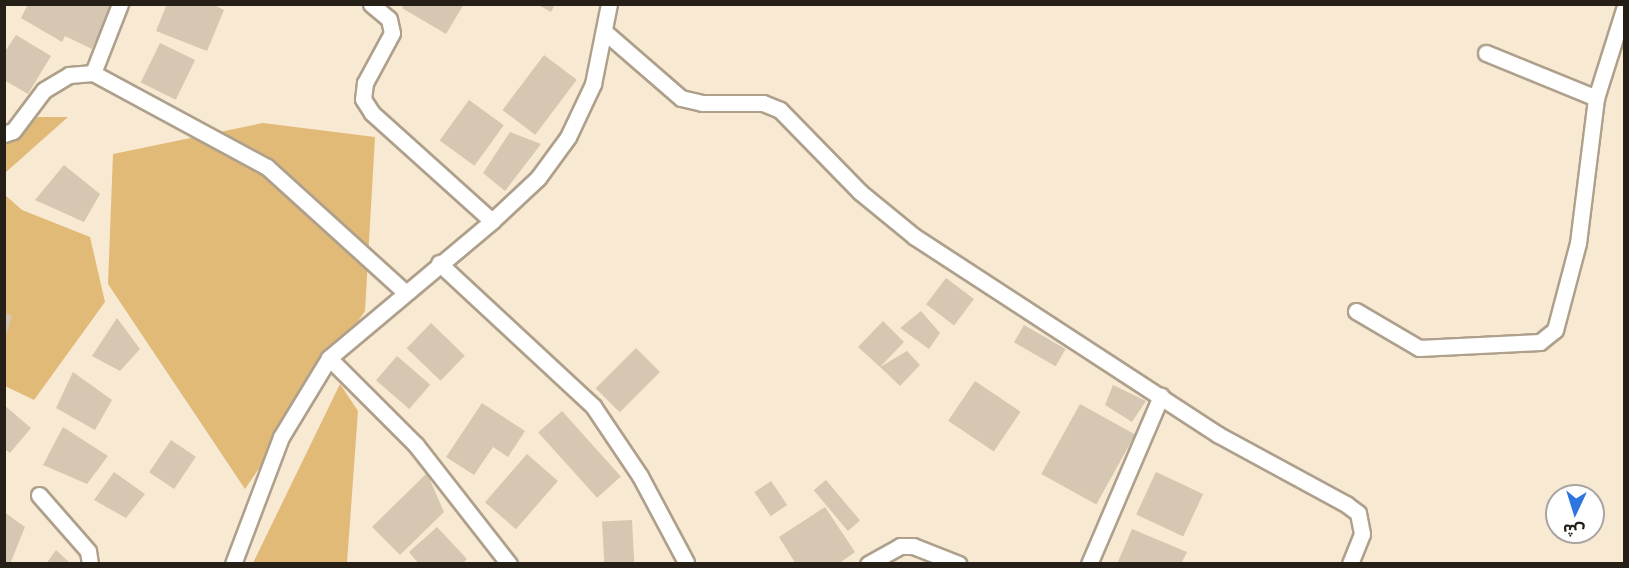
<!DOCTYPE html>
<html>
<head>
<meta charset="utf-8">
<style>
  body { margin:0 }
  #map { position:relative; width:1629px; height:568px; overflow:hidden; background:#f8e9d3; font-family:"Roboto Condensed","Noto Sans Arabic",sans-serif }
  div>[style] { position:absolute }
  .green>* { inset:0; background:#e2ba78 }
  .building>* { inset:0; background:#d5c7b1; transform-origin:0 0 }
  .roads { filter:drop-shadow(2px 0 #aea08b) drop-shadow(-2px 0 #aea08b) drop-shadow(0 2px #aea08b) drop-shadow(0 -2px #aea08b) }
  .minor>* { height:15px; margin:-7.5px; padding:0 7.5px; transform-origin:7.5px; border-radius:7.5px; background:#fff }
  span { translate:-50% -50%; white-space:nowrap; text-align:center; line-height:1.15; -webkit-text-stroke:5px #fff; paint-order:stroke }
  .frame { position:absolute; inset:0; border:6px solid #251f17; pointer-events:none }
  .north { position:absolute; left:1545px; top:484px; width:60px; height:60px; box-sizing:border-box; background:#fff; border:2px solid #a8a5a2; border-radius:50%; rotate:184deg; font-size:16px; font-weight:700; line-height:24px; text-align:center; color:#251f17 }
  .north::after { content:''; display:block; margin:auto; width:21px; height:27px; background:#2e75e1; clip-path:polygon(50% 0,100% 100%,50% 72%,0 100%) }
</style>
</head>
<body>
<div id="map">
  <div class="green">
    <div style="clip-path:polygon(38px 117px,68px 117px,5px 173px,5px 139px)"></div>
    <div style="clip-path:polygon(263px 123px,375px 137px,365px 311px,245px 489px,108px 284px,113px 154px)"></div>
    <div style="clip-path:polygon(4px 194px,22px 210px,90px 237px,105px 302px,34px 400px,5px 386px)"></div>
    <div style="clip-path:polygon(340px 384px,358px 411px,347px 563px,253px 563px)"></div>
  </div>
  <div class="building">
    <div style="clip-path:polygon(28px 4px,113px 4px,92px 49px,65px 36px,62px 42px,21px 18px)"></div>
    <div style="clip-path:polygon(167px 4px,212px 4px,224px 10px,207px 51px,156px 31px)"></div>
    <div style="clip-path:polygon(404px 4px,464px 4px,446px 34px,402px 8px)"></div>
    <div style="clip-path:polygon(537px 4px,555px 4px,551px 12px)"></div>
    <div style="clip-path:polygon(16px 35px,51px 56px,28px 94px,4px 80px,4px 53px)"></div>
    <div style="left:160px;top:43px;width:39px;height:44px;rotate:26deg"></div>
    <div style="left:544px;top:55px;width:41px;height:69px;rotate:37deg"></div>
    <div style="left:469px;top:100px;width:43px;height:50px;rotate:36deg"></div>
    <div style="clip-path:polygon(510px 132px,541px 144px,505px 191px,483px 173px)"></div>
    <div style="clip-path:polygon(64px 165px,100px 194px,84px 222px,35px 200px)"></div>
    <div style="left:946px;top:278px;width:35px;height:33px;rotate:37deg"></div>
    <div style="clip-path:polygon(921px 311px,940px 333px,929px 349px,900px 328px)"></div>
    <div style="clip-path:polygon(4px 312px,12px 316px,5px 339px,4px 339px)"></div>
    <div style="clip-path:polygon(117px 318px,140px 349px,120px 371px,92px 356px)"></div>
    <div style="clip-path:polygon(883px 321px,904px 342px,880px 367px,907px 351px,920px 365px,900px 386px,880px 367px,858px 347px)"></div>
    <div style="left:431px;top:323px;width:47px;height:35px;rotate:44deg"></div>
    <div style="left:1024px;top:325px;width:48px;height:20px;rotate:30deg"></div>
    <div style="left:636px;top:348px;width:34px;height:57px;rotate:45deg"></div>
    <div style="left:397px;top:356px;width:44px;height:32px;rotate:41deg"></div>
    <div style="clip-path:polygon(73px 372px,112px 400px,95px 430px,56px 408px)"></div>
    <div style="left:975px;top:381px;width:55px;height:48px;rotate:34deg"></div>
    <div style="clip-path:polygon(1113px 385px,1146px 401px,1132px 422px,1105px 405px)"></div>
    <div style="clip-path:polygon(482px 403px,525px 431px,508px 457px,493px 447px,474px 475px,446px 457px)"></div>
    <div style="left:1080px;top:404px;width:63px;height:80px;rotate:29deg"></div>
    <div style="clip-path:polygon(4px 405px,31px 428px,10px 453px,4px 449px)"></div>
    <div style="left:562px;top:411px;width:88px;height:32px;rotate:48deg"></div>
    <div style="clip-path:polygon(63px 427px,108px 456px,87px 484px,43px 465px)"></div>
    <div style="left:171px;top:440px;width:30px;height:39px;rotate:34deg"></div>
    <div style="left:527px;top:454px;width:41px;height:64px;rotate:41deg"></div>
    <div style="clip-path:polygon(114px 472px,145px 494px,126px 518px,94px 500px)"></div>
    <div style="left:1156px;top:472px;width:52px;height:47px;rotate:25deg"></div>
    <div style="clip-path:polygon(427px 473px,444px 512px,400px 555px,372px 527px)"></div>
    <div style="left:826px;top:480px;width:53px;height:16px;rotate:50deg"></div>
    <div style="left:771px;top:481px;width:29px;height:20px;rotate:56deg"></div>
    <div style="clip-path:polygon(825px 507px,855px 552px,838px 564px,796px 564px,779px 537px)"></div>
    <div style="clip-path:polygon(4px 512px,25px 527px,10px 564px,4px 563px)"></div>
    <div style="left:632px;top:520px;width:44px;height:30px;rotate:87deg"></div>
    <div style="clip-path:polygon(437px 527px,467px 559px,462px 564px,419px 564px,409px 552px)"></div>
    <div style="clip-path:polygon(1132px 529px,1187px 552px,1181px 564px,1117px 564px)"></div>
    <div style="clip-path:polygon(56px 550px,71px 564px,46px 564px)"></div>
  </div>
  <div class="roads">
    <div class="minor">
      <div style="left:371px;top:4px;width:23px;rotate:40deg"></div>
      <div style="left:389px;top:19px;width:14px;rotate:78deg"></div>
      <div style="left:392px;top:33px;width:57px;rotate:118.4deg"></div>
      <div style="left:365px;top:83px;width:16px;rotate:97deg"></div>
      <div style="left:363px;top:99px;width:17px;rotate:57deg"></div>
      <div style="left:372px;top:113px;width:161px;rotate:42deg"></div>
      <div style="left:606px;top:33px;width:99px;rotate:40.9deg"></div>
      <div style="left:681px;top:98px;width:22px;rotate:13deg"></div>
      <div style="left:702px;top:103px;width:61px"></div>
      <div style="left:763px;top:103px;width:18px;rotate:22deg"></div>
      <div style="left:780px;top:110px;width:115px;rotate:45.7deg"></div>
      <div style="left:860px;top:192px;width:71px;rotate:39.3deg"></div>
      <div style="left:915px;top:237px;width:361px;rotate:33.1deg"></div>
      <div style="left:1217px;top:434px;width:147px;rotate:28.5deg"></div>
      <div style="left:1346px;top:504px;width:15px;rotate:37deg"></div>
      <div style="left:1358px;top:513px;width:21px;rotate:79deg"></div>
      <div style="left:1362px;top:534px;width:32px;rotate:112deg"></div>
      <div style="left:1486px;top:53px;width:119px;rotate:22.2deg"></div>
      <div style="left:93px;top:73px;width:74px;rotate:-68.6deg"></div>
      <div style="left:4px;top:134px;width:9px;rotate:-18deg"></div>
      <div style="left:13px;top:131px;width:51px;rotate:-52.9deg"></div>
      <div style="left:44px;top:90px;width:29px;rotate:-31deg"></div>
      <div style="left:69px;top:75px;width:24px;rotate:-5deg"></div>
      <div style="left:93px;top:73px;width:198px;rotate:28.4deg"></div>
      <div style="left:267px;top:167px;width:186px;rotate:42.2deg"></div>
      <div style="left:439px;top:263px;width:210px;rotate:42.9deg"></div>
      <div style="left:593px;top:406px;width:84px;rotate:56.1deg"></div>
      <div style="left:640px;top:476px;width:98px;rotate:61.9deg"></div>
      <div style="left:1356px;top:311px;width:73px;rotate:30.4deg"></div>
      <div style="left:1419px;top:348px;width:121px;rotate:-2.8deg"></div>
      <div style="left:1540px;top:342px;width:19px;rotate:-39deg"></div>
      <div style="left:1555px;top:330px;width:90px;rotate:-75.2deg"></div>
      <div style="left:1578px;top:243px;width:146px;rotate:-82.9deg"></div>
      <div style="left:1596px;top:98px;width:93px;rotate:-72.5deg"></div>
      <div style="left:329px;top:358px;width:123px;rotate:45deg"></div>
      <div style="left:416px;top:445px;width:151px;rotate:52deg"></div>
      <div style="left:39px;top:495px;width:74px;rotate:48.8deg"></div>
      <div style="left:88px;top:551px;width:13px;rotate:81deg"></div>
      <div style="left:233px;top:564px;width:136px;rotate:-69.3deg"></div>
      <div style="left:281px;top:437px;width:92px;rotate:-58.7deg"></div>
      <div style="left:329px;top:358px;width:213px;rotate:-40deg"></div>
      <div style="left:492px;top:221px;width:63px;rotate:-43.1deg"></div>
      <div style="left:538px;top:178px;width:51px;rotate:-53.8deg"></div>
      <div style="left:568px;top:137px;width:59px;rotate:-64.7deg"></div>
      <div style="left:593px;top:84px;width:82px;rotate:-78.7deg"></div>
      <div style="left:868px;top:564px;width:37px;rotate:-29deg"></div>
      <div style="left:900px;top:546px;width:13px"></div>
      <div style="left:913px;top:546px;width:49px;rotate:21.4deg"></div>
      <div style="left:1089px;top:564px;width:183px;rotate:-66.8deg"></div>
    </div>
  </div>
  <div class="frame"></div>
  <div class="north">ش</div>
</div>
</body>
</html>
